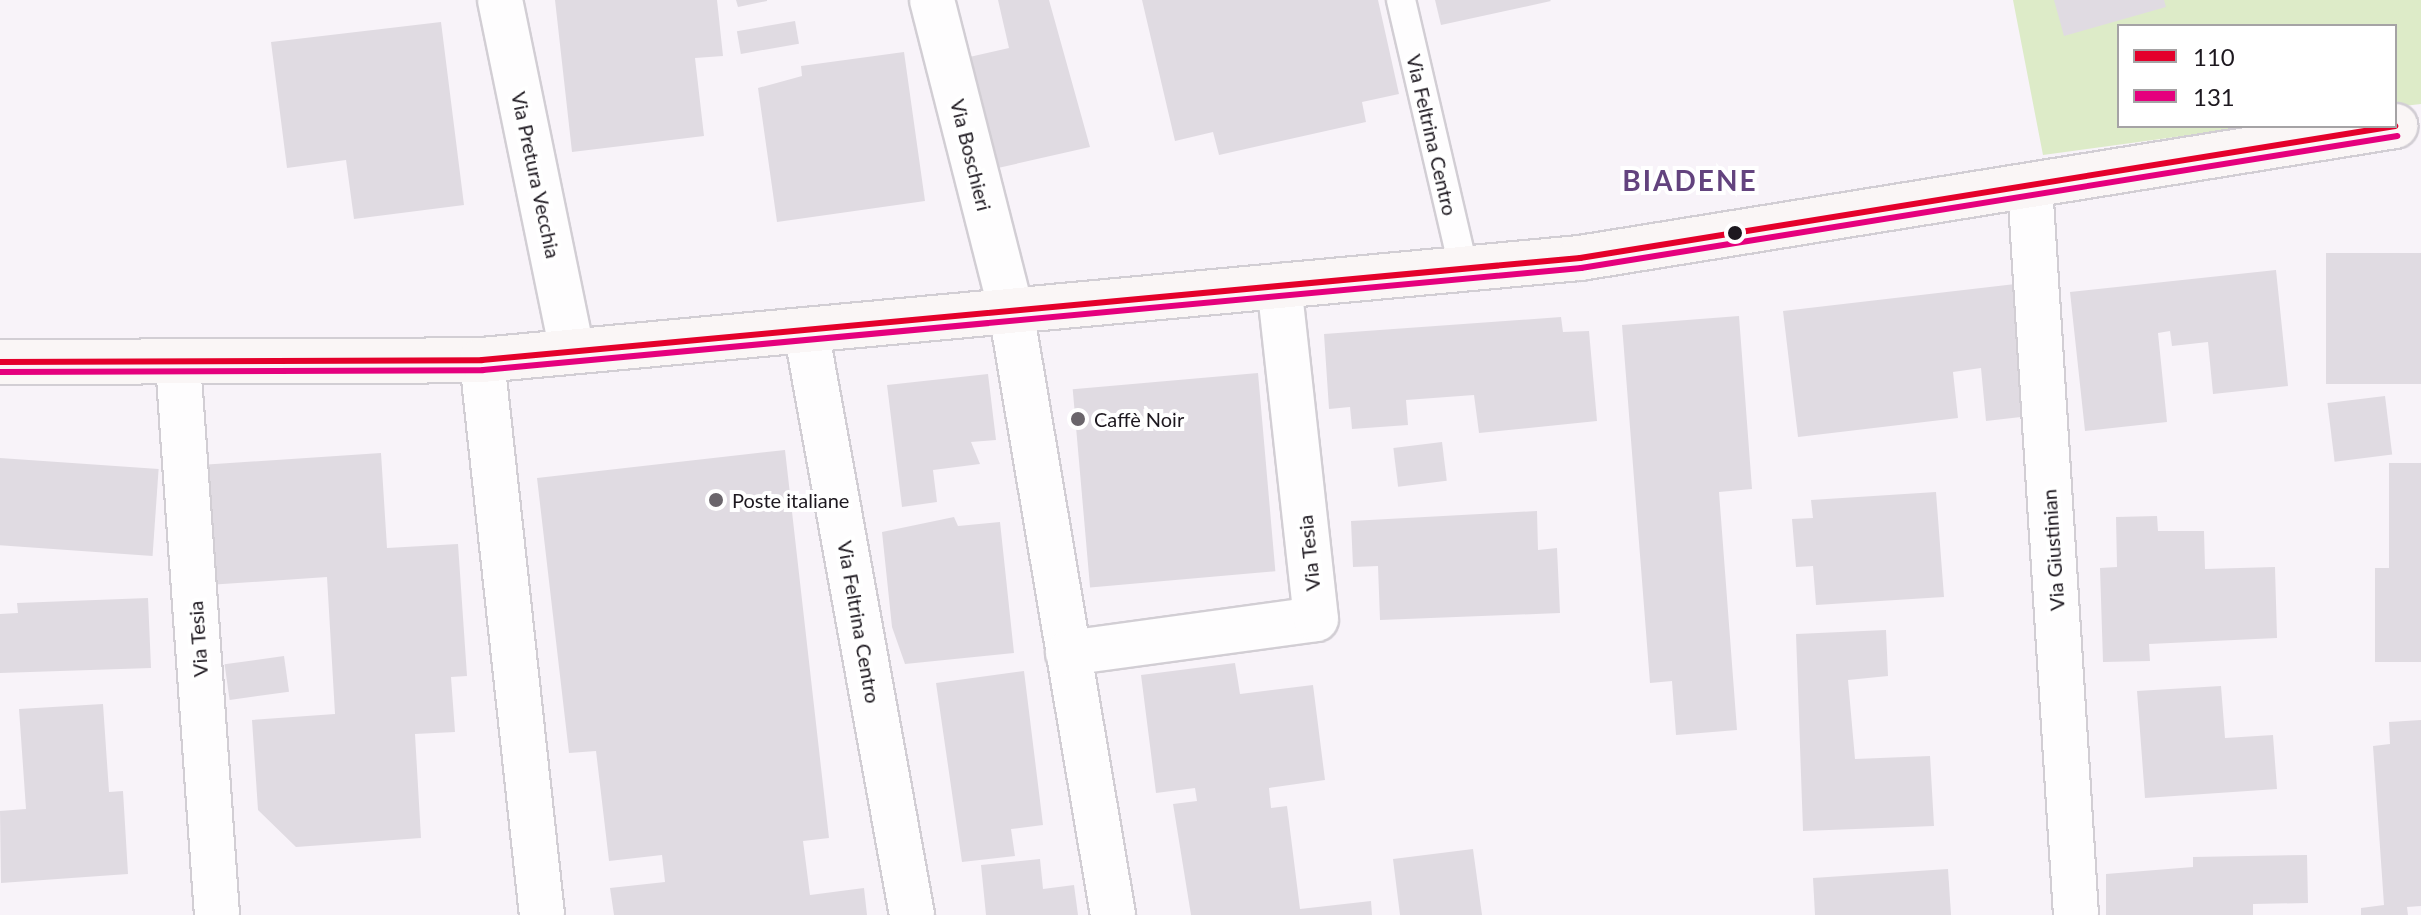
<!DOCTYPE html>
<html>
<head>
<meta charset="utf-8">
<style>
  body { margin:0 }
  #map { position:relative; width:2421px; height:915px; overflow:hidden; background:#f8f3f9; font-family:Lato,sans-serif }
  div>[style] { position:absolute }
  .green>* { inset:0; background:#ddebc8 }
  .building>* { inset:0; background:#e0dbe2; transform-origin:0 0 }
  .roads { filter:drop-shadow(2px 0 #d2ced4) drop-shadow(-2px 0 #d2ced4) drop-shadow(0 2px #d2ced4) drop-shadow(0 -2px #d2ced4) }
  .service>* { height:28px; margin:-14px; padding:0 14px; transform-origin:14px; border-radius:14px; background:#fefdfe }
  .minor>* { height:44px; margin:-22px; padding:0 22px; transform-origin:22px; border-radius:22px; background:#fefdfe }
  .secondary>* { height:44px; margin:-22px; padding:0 22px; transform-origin:22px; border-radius:22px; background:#faf6f6 }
  .bus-1>* { height:6px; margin:-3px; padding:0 3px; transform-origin:3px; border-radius:3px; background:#e4002b }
  .bus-2>* { height:6px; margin:-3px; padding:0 3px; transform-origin:3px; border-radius:3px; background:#e5007d }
  .dots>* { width:22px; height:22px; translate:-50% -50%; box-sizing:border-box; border:4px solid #fff; border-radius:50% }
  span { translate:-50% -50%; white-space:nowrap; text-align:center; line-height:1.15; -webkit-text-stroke:8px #fff; paint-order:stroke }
  .street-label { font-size:20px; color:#1d181f }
  .poi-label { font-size:20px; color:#1d181f }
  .left { translate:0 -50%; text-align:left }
  .district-label { font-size:28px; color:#63437e; font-weight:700; letter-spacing:2px }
  .legend { position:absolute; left:2117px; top:24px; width:280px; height:104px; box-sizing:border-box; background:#fff; border:2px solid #a5a3a5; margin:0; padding:10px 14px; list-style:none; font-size:24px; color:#1d181f }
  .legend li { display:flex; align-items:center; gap:16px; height:40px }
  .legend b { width:40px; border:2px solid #a5a3a5 }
</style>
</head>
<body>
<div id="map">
  <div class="green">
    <div style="clip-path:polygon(2013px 0,2421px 0,2421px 104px,2395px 107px,2395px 26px,2119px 26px,2119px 126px,2256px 126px,2043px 155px)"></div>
  </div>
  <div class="building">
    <div style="clip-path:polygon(555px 0,717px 0,723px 56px,695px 58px,704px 136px,572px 152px)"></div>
    <div style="clip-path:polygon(736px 0,767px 0,767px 1px,738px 7px)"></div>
    <div style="clip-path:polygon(998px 0,1049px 0,1090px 147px,989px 170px,965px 58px,1009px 48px)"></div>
    <div style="clip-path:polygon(1142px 0,1378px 0,1399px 94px,1362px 102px,1366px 122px,1219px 155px,1213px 132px,1175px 141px)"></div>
    <div style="clip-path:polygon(1435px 0,1550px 0,1551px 1px,1441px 25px)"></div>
    <div style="clip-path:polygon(2054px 0,2164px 0,2166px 7px,2064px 36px)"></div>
    <div style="left:795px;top:21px;width:23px;height:59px;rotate:80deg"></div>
    <div style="clip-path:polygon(441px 22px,464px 205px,354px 219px,346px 160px,287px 168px,271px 42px)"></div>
    <div style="clip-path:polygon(904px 52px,925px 201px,777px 222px,758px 88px,802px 76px,801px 66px)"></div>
    <div style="left:2421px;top:253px;width:131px;height:95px;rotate:90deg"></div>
    <div style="clip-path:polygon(2276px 270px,2288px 386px,2213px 394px,2208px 342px,2172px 346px,2170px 331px,2158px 333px,2167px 422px,2085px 431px,2070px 292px)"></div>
    <div style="clip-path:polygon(2024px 283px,2038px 415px,1986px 421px,1981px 368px,1953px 372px,1958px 418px,1798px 437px,1783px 311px)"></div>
    <div style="clip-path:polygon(1739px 316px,1752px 489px,1719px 492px,1737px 730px,1676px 735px,1672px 681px,1650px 683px,1622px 325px)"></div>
    <div style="clip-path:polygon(1561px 317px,1563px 332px,1589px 331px,1597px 421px,1479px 433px,1474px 395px,1406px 400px,1408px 425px,1352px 429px,1350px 407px,1329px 409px,1324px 334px)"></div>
    <div style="left:1258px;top:373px;width:199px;height:186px;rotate:85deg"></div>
    <div style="clip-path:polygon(988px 374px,996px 440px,971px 442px,980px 464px,933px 470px,937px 502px,902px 507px,887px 385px)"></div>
    <div style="left:2385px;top:396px;width:59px;height:58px;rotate:83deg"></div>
    <div style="left:1442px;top:442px;width:39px;height:49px;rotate:83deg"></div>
    <div style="clip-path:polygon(785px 450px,829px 838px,803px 841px,810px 895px,864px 888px,867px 915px,614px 915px,610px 888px,665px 882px,662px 855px,609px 861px,596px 751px,569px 753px,537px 478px)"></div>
    <div style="clip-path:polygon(381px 453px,387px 548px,458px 544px,467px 676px,451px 677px,455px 732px,415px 734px,421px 838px,296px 847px,258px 810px,252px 720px,335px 714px,327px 577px,208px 585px,200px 465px)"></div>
    <div style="left:0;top:458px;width:159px;height:87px;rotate:4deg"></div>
    <div style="clip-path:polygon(2389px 463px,2421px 463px,2421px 662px,2375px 662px,2375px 568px,2389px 568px)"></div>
    <div style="clip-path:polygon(1936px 492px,1944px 597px,1816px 605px,1813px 566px,1796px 567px,1792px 519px,1813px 518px,1811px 500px)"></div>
    <div style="clip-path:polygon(1537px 511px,1538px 550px,1557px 548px,1560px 613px,1380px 620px,1378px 566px,1353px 567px,1351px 521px)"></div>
    <div style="clip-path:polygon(2157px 516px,2158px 531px,2204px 531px,2205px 569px,2275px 567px,2277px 638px,2149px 644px,2150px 661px,2103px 662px,2100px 568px,2117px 567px,2116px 517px)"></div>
    <div style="clip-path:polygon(954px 517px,958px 526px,1000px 522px,1014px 653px,905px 664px,892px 627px,882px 532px)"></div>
    <div style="clip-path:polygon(148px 598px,151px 668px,0 673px,0 614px,18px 613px,17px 603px)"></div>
    <div style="clip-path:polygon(1886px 630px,1888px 676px,1848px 680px,1855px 759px,1930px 756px,1934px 826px,1803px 831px,1796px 634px)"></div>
    <div style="left:284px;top:656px;width:36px;height:60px;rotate:82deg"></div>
    <div style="clip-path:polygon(1235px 663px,1240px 694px,1313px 685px,1325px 780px,1269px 788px,1271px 808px,1287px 806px,1300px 909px,1371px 901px,1372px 915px,1191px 915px,1173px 804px,1197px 801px,1195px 788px,1156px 793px,1141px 675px)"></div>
    <div style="clip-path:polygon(1024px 671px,1043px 825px,1011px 829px,1015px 856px,962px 862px,936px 683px)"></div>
    <div style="clip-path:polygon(2221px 686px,2225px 738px,2273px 735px,2277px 789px,2145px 798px,2137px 691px)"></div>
    <div style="clip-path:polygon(103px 704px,109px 792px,123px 791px,128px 874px,1px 883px,0 811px,26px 809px,19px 709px)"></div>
    <div style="clip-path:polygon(2421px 720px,2421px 906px,2407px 907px,2408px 915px,2361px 915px,2361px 908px,2384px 905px,2373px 746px,2390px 744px,2389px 722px)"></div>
    <div style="clip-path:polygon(1473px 849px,1482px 915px,1400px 915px,1393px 859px)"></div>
    <div style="clip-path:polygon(2307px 855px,2308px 903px,2253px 904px,2253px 915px,2106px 915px,2106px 874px,2193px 867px,2193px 857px)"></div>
    <div style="clip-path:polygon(1040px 859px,1043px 889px,1074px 885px,1078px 915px,986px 915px,981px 865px)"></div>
    <div style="clip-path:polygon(1948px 869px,1951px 915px,1815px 915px,1813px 878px)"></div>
  </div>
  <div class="roads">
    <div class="service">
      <div style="left:1401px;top:0;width:277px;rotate:76.9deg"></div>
    </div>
    <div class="minor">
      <div style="left:500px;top:0;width:357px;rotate:78.4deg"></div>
      <div style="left:932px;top:0;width:321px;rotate:75.7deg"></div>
      <div style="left:1011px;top:311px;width:613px;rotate:80.41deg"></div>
      <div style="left:2030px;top:186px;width:730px;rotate:86.39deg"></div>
      <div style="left:806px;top:330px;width:595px;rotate:79.73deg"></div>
      <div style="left:482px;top:360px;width:558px;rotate:83.83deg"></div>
      <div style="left:178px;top:363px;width:553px;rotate:85.96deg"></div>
      <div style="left:1068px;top:653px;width:250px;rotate:-7.8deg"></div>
      <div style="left:1316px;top:619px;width:335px;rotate:-96.3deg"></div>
    </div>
    <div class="secondary">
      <div style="left:0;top:362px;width:482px;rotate:-0.2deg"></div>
      <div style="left:482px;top:360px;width:1103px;rotate:-5.31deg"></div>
      <div style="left:1580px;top:258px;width:826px;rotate:-9.2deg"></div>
    </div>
  </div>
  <div class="bus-1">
    <div style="left:0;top:362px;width:482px;rotate:-0.2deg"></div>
    <div style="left:482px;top:360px;width:1103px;rotate:-5.31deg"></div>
    <div style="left:1580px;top:258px;width:826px;rotate:-9.2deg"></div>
  </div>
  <div class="bus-2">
    <div style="left:0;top:372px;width:483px;rotate:-0.2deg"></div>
    <div style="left:483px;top:370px;width:1103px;rotate:-5.31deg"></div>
    <div style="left:1581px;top:268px;width:827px;rotate:-9.19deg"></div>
  </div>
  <div class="dots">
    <div style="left:1735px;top:233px;background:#1d181f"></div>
    <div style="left:1078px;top:419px;background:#6a656b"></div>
    <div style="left:716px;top:500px;background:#6a656b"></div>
  </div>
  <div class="street-label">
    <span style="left:1432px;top:135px;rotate:77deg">Via Feltrina Centro</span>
    <span style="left:971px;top:155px;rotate:76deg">Via Boschieri</span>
    <span style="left:536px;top:175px;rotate:78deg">Via Pretura Vecchia</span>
    <span style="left:2053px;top:550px;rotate:-94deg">Via Giustinian</span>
    <span style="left:1309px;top:553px;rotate:-96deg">Via Tesia</span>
    <span style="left:859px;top:622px;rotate:80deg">Via Feltrina Centro</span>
    <span style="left:198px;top:639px;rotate:-94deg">Via Tesia</span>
  </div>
  <div class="poi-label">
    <span class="left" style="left:1094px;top:419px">Caffè Noir</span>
    <span class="left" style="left:732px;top:500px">Poste italiane</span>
  </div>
  <div class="district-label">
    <span style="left:1690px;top:180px">BIADENE</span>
  </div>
  <ul class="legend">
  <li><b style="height:10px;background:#e4002b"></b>110</li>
  <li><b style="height:10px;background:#e5007d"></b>131</li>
  </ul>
</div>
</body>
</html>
